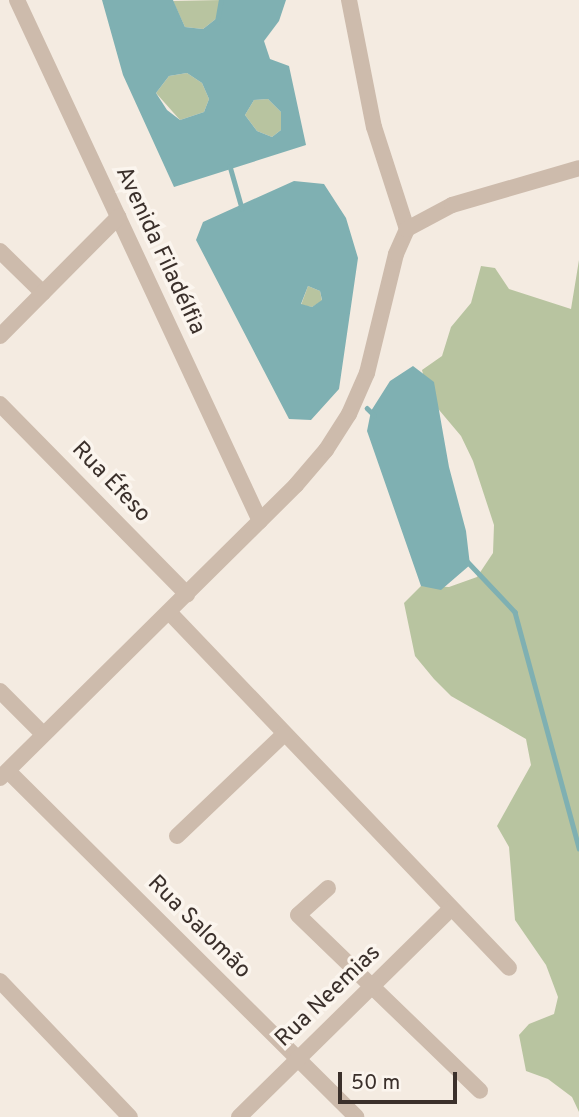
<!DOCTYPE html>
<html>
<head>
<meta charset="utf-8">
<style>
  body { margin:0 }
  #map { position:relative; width:579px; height:1117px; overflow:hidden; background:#f4ebe1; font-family:Overpass,sans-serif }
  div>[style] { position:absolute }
  .green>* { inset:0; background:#b8c4a0 }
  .water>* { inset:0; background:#7fb0b2 }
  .stream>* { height:4.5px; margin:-2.25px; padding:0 2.25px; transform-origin:2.25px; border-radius:2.25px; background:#7fb0b2 }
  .minor>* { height:16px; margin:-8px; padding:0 8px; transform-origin:8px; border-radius:8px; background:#cdbbac }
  span { translate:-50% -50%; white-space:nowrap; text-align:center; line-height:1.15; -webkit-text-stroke:7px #fbf5ee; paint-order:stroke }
  .street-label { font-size:23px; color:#3b302b }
  .scale { position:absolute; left:338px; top:1072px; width:119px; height:32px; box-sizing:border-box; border:4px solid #3b302b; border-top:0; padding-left:9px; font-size:21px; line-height:24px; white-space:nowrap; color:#3b302b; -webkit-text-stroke:5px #fbf5ee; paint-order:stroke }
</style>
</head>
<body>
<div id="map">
  <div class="green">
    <div style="clip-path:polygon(222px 0,217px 18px,203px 29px,185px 27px,173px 1px)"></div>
    <div style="clip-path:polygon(187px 73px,202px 83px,209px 99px,204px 112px,180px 120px,156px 93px,169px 76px)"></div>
    <div style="clip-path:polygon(268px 99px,281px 112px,281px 130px,272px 137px,257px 131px,245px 115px,254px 100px)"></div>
    <div style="clip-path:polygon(579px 260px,579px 1112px,572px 1097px,548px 1079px,526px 1071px,519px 1035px,529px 1024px,554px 1014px,558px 997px,546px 965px,515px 920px,509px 847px,497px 826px,531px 765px,526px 739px,451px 696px,434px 679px,415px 656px,404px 603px,421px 586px,449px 587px,477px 577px,493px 553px,494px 525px,473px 461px,461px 436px,429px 398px,422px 370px,442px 356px,451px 327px,471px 303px,481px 266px,495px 268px,509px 289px,571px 309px)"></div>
    <div style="clip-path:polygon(308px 286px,320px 291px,322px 301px,312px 307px,301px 305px)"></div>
  </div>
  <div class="water">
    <div style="clip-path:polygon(evenodd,102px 0,173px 0,185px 27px,203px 29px,217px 18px,222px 0,286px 0,279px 21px,264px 41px,270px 59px,289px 66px,306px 145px,174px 187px,123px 75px,102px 0,187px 73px,202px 83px,209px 99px,204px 112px,180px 120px,167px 110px,156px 93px,169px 76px,187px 73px,102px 0,268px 99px,281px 112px,281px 130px,272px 137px,257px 131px,245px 115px,254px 100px,268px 99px)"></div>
    <div style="clip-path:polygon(evenodd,294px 181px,324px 184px,346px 218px,358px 258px,339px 389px,311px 420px,289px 419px,196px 240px,203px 222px,294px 181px,308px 286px,320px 291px,322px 300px,312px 307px,301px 304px,308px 286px)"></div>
    <div style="clip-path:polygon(413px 366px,434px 382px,449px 467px,466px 531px,470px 565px,441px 590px,421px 586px,367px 431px,371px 411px,390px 381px)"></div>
  </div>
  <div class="stream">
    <div style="left:217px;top:22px;width:22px;rotate:-80deg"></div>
    <div style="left:230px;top:166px;width:44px;rotate:74.1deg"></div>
    <div style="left:367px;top:408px;width:10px;rotate:45deg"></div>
    <div style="left:467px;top:561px;width:70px;rotate:46.7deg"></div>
    <div style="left:515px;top:612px;width:245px;rotate:74.8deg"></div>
  </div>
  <div class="minor">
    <div style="left:17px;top:0;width:575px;rotate:65deg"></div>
    <div style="left:349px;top:0;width:129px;rotate:78.9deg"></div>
    <div style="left:374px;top:127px;width:107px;rotate:72.1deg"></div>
    <div style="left:0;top:251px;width:60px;rotate:44.3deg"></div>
    <div style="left:0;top:336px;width:168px;rotate:-45.2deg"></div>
    <div style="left:0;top:404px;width:267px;rotate:45.5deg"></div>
    <div style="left:169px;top:612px;width:492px;rotate:46.3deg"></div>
    <div style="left:0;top:691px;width:61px;rotate:45deg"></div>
    <div style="left:8px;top:771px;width:491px;rotate:44.8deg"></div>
    <div style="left:0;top:778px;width:416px;rotate:-44.7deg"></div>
    <div style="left:296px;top:485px;width:46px;rotate:-49.4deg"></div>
    <div style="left:326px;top:450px;width:43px;rotate:-57.4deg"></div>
    <div style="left:349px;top:414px;width:45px;rotate:-66.3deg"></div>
    <div style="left:367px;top:373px;width:122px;rotate:-76.3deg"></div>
    <div style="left:396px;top:254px;width:27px;rotate:-66deg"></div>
    <div style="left:407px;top:229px;width:51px;rotate:-28.1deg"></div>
    <div style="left:452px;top:205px;width:132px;rotate:-16.2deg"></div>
    <div style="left:177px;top:836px;width:148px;rotate:-43.6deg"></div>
    <div style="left:328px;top:888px;width:40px;rotate:138deg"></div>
    <div style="left:298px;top:915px;width:253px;rotate:44deg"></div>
    <div style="left:0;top:981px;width:188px;rotate:46.3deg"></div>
    <div style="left:239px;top:1117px;width:297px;rotate:-44.5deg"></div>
  </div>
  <div class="street-label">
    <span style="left:159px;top:251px;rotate:65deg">Avenida Filadélfia</span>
    <span style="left:110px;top:483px;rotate:46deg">Rua Éfeso</span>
    <span style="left:198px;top:928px;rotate:45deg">Rua Salomão</span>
    <span style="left:329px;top:997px;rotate:-44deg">Rua Neemias</span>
  </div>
  <div class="scale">50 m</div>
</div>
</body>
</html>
